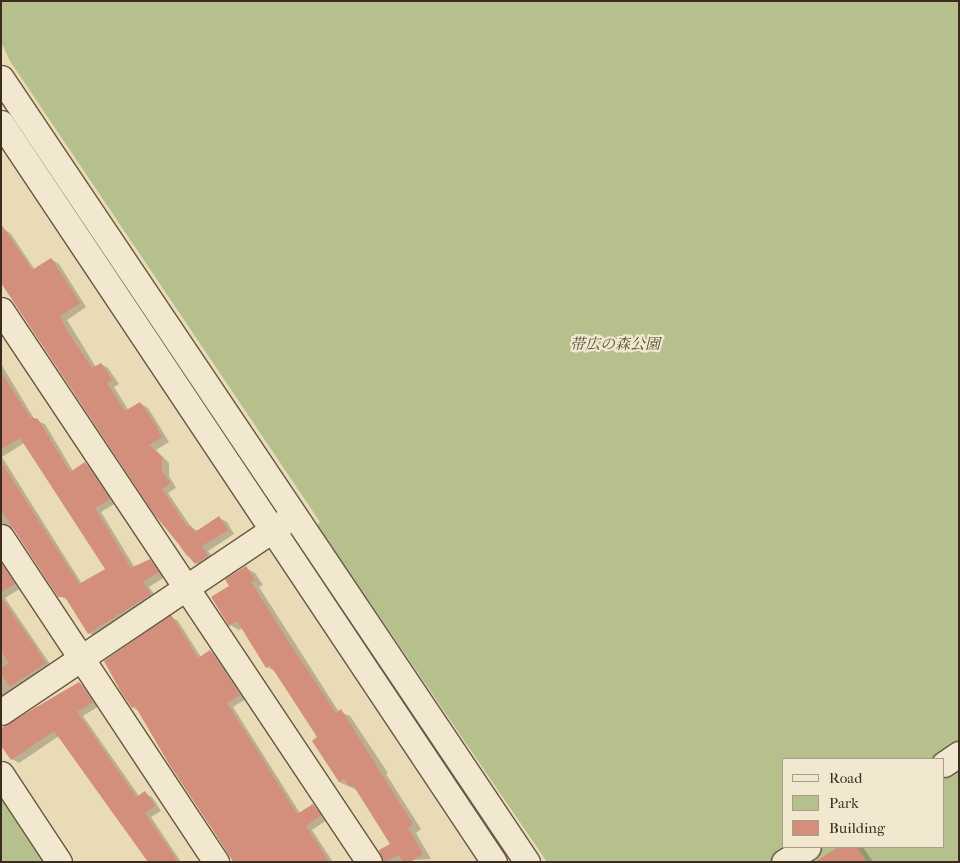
<!DOCTYPE html>
<html>
<head>
<meta charset="utf-8">
<style>
  body { margin:0 }
  #map { position:relative; width:960px; height:863px; overflow:hidden; background:#e9dbb5; font-family:"IM FELL French Canon","Noto Serif JP",serif }
  div>[style] { position:absolute }
  .green>* { inset:0; background:#b6c08d }
  .shadow>* { inset:0; background:#0003 }
  .building>* { inset:0; background:#d48e7c }
  .roads { filter:drop-shadow(1px 0 #675845) drop-shadow(-1px 0 #675845) drop-shadow(0 1px #675845) drop-shadow(0 -1px #675845) }
  .minor>* { height:25px; margin:-12.5px; padding:0 12.5px; transform-origin:12.5px; border-radius:12.5px; background:#f1e8cf }
  span { translate:-50% -50%; white-space:nowrap; text-align:center; line-height:1.15; -webkit-text-stroke:4.5px #f1e8cf; paint-order:stroke }
  .park-label { font-size:15px; color:#544a36; font-style:italic }
  .frame { position:absolute; inset:0; border:2px solid #3c2c20; pointer-events:none }
  .legend { position:absolute; left:782px; top:758px; width:162px; height:90px; box-sizing:border-box; background:#f1e8cf; border:1px solid #a99d89; margin:0; padding:6px 9px; list-style:none; font-size:15px; color:#3c2c20 }
  .legend li { display:flex; align-items:center; gap:10px; height:25px }
  .legend b { width:25px; border:1px solid #a99d89 }
</style>
</head>
<body>
<div id="map">
  <div class="green">
    <div style="clip-path:polygon(evenodd,1px 1px,959px 1px,959px 862px,547px 862px,317px 525px,320px 522px,10px 61px,1px 42px,1px 1px,784px 759px,944px 759px,944px 847px,784px 847px,784px 759px)"></div>
    <div style="clip-path:polygon(1px 796px,45px 862px,1px 862px)"></div>
  </div>
  <div class="shadow">
    <div style="clip-path:polygon(4px 229px,11px 234px,35px 270px,51px 259px,59px 264px,86px 307px,67px 320px,96px 367px,101px 364px,108px 368px,119px 384px,114px 387px,129px 411px,140px 403px,148px 408px,160px 427px,169px 442px,156px 450px,169px 463px,169px 476px,176px 488px,168px 493px,191px 527px,198px 531px,219px 518px,227px 522px,234px 534px,208px 551px,215px 560px,203px 568px,186px 555px,1px 278px)"></div>
    <div style="clip-path:polygon(evenodd,1px 364px,35px 420px,45px 424px,73px 471px,85px 464px,92px 468px,116px 503px,101px 512px,135px 568px,150px 560px,165px 577px,149px 587px,157px 598px,96px 637px,89px 633px,68px 600px,59px 596px,14px 528px,1px 528px,1px 364px,24px 443px,107px 569px,82px 584px,2px 457px,24px 443px)"></div>
    <div style="clip-path:polygon(1px 558px,21px 588px,5px 598px,52px 667px,1px 700px)"></div>
    <div style="clip-path:polygon(246px 568px,255px 573px,263px 585px,259px 587px,339px 712px,350px 716px,388px 773px,386px 774px,421px 829px,416px 833px,431px 859px,384px 862px,380px 851px,391px 844px,357px 790px,339px 782px,319px 738px,277px 672px,267px 667px,243px 628px,239px 630px,230px 625px,231px 586px)"></div>
    <div style="clip-path:polygon(171px 617px,178px 621px,201px 657px,210px 651px,217px 655px,246px 699px,233px 707px,300px 813px,313px 805px,327px 820px,312px 830px,333px 862px,233px 862px,139px 711px,132px 707px)"></div>
    <div style="clip-path:polygon(79px 683px,86px 687px,99px 706px,83px 716px,139px 796px,145px 793px,152px 797px,161px 811px,151px 817px,181px 862px,149px 862px,59px 736px,19px 763px,12px 759px)"></div>
    <div style="clip-path:polygon(841px 847px,863px 847px,873px 862px,818px 862px)"></div>
  </div>
  <div class="building">
    <div style="clip-path:polygon(1px 224px,32px 270px,51px 258px,80px 303px,60px 316px,68px 332px,92px 368px,101px 363px,112px 380px,107px 383px,125px 411px,140px 402px,153px 421px,162px 437px,149px 445px,162px 457px,162px 471px,170px 483px,162px 489px,187px 527px,190px 525px,195px 532px,219px 516px,228px 530px,202px 546px,208px 556px,195px 564px,154px 514px,1px 283px)"></div>
    <div style="clip-path:polygon(1px 372px,30px 417px,38px 419px,70px 472px,85px 462px,110px 499px,95px 508px,131px 568px,150px 559px,159px 572px,143px 582px,151px 594px,88px 634px,65px 597px,58px 597px,1px 510px,1px 462px,79px 584px,105px 569px,20px 438px,1px 449px)"></div>
    <div style="clip-path:polygon(1px 563px,15px 584px,1px 592px)"></div>
    <div style="clip-path:polygon(246px 566px,255px 580px,251px 582px,290px 644px,336px 713px,341px 709px,413px 824px,408px 828px,423px 854px,410px 862px,403px 862px,399px 855px,383px 862px,379px 850px,390px 844px,353px 785px,350px 787px,344px 779px,339px 782px,312px 741px,317px 737px,282px 683px,270px 665px,266px 668px,237px 621px,229px 626px,211px 597px,229px 586px,225px 579px)"></div>
    <div style="clip-path:polygon(1px 597px,46px 663px,10px 687px,1px 674px,1px 668px,9px 663px,1px 651px)"></div>
    <div style="clip-path:polygon(171px 615px,198px 658px,210px 650px,240px 695px,227px 703px,297px 814px,313px 804px,321px 815px,306px 826px,329px 862px,234px 862px,169px 764px,135px 706px,132px 708px,121px 692px,104px 661px)"></div>
    <div style="clip-path:polygon(79px 682px,93px 702px,77px 712px,136px 797px,145px 791px,155px 806px,145px 813px,178px 862px,148px 862px,54px 731px,11px 760px,1px 746px,1px 728px)"></div>
    <div style="clip-path:polygon(838px 847px,857px 847px,867px 862px,815px 862px)"></div>
  </div>
  <div class="roads">
    <div class="minor">
      <div style="left:1px;top:78px;width:944px;rotate:56.14deg"></div>
      <div style="left:1px;top:123px;width:888px;rotate:56.29deg"></div>
      <div style="left:1px;top:310px;width:663px;rotate:56.31deg"></div>
      <div style="left:1px;top:537px;width:390px;rotate:56.5deg"></div>
      <div style="left:1px;top:712px;width:342px;rotate:-33.9deg"></div>
      <div style="left:944px;top:764px;width:18px;rotate:-34deg"></div>
      <div style="left:1px;top:774px;width:105px;rotate:56.6deg"></div>
      <div style="left:784px;top:862px;width:28px;rotate:-32deg"></div>
    </div>
  </div>
  <div class="park-label">
    <span style="left:615px;top:345px">帯広の森公園</span>
  </div>
  <div class="frame"></div>
  <ul class="legend">
  <li><b style="height:6px;background:#f1e8cf"></b>Road</li>
  <li><b style="height:14px;background:#b6c08d"></b>Park</li>
  <li><b style="height:14px;background:#d48e7c"></b>Building</li>
  </ul>
</div>
</body>
</html>
